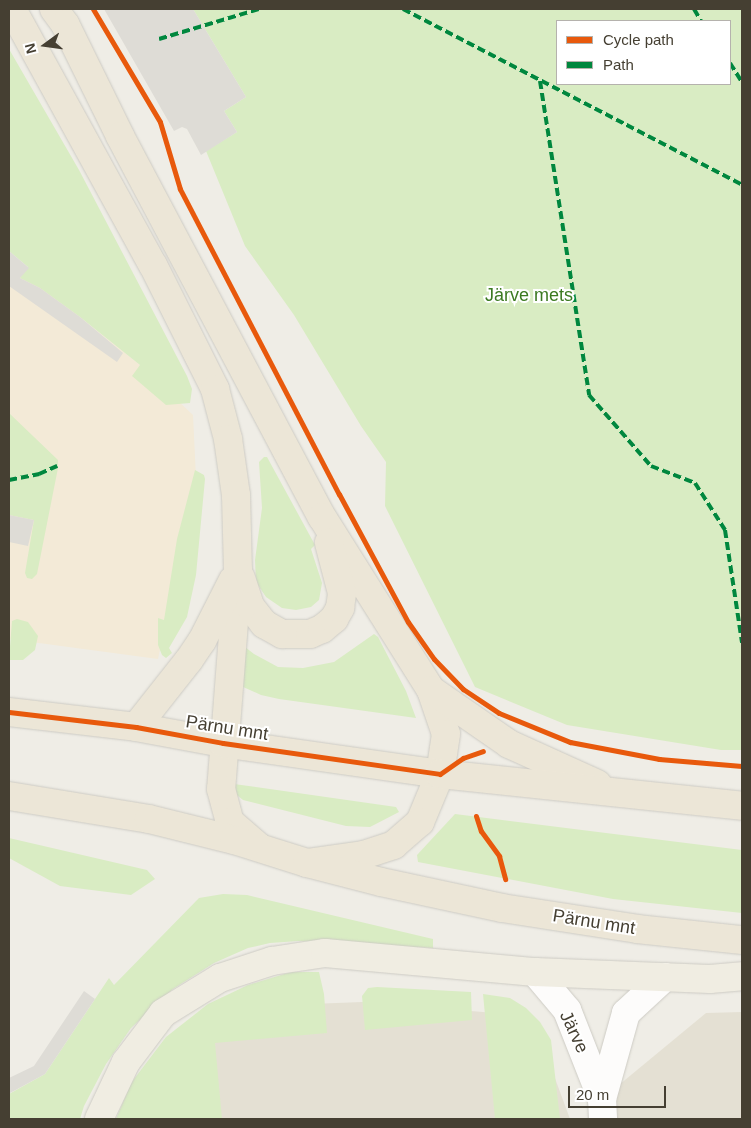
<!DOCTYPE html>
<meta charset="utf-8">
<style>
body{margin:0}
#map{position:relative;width:751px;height:1128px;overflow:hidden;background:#efede6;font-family:Helvetica,sans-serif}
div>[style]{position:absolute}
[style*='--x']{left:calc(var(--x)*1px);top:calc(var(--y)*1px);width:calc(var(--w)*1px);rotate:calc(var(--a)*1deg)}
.residential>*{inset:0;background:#e4e0d3}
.commercial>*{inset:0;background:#f3ead7}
.green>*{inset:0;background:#d9ecc3}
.parking>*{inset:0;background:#dedcd6}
.roads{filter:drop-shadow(0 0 1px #cdcbc4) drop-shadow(0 0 1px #cdcbc4)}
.street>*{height:28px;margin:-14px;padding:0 14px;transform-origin:14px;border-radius:14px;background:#fdfcfb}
.primary>*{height:28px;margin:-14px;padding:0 14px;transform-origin:14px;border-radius:14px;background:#f0ede2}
.highway>*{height:28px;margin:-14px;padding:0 14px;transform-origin:14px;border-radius:14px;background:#ece6d7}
.quiet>*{height:4px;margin-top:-2px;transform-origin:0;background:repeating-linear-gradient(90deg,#00873e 0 8px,transparent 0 12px)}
.cycleway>*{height:5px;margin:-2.5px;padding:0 2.5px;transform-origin:2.5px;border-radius:2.5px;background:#e8590c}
span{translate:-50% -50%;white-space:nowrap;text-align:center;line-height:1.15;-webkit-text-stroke:4px #fff;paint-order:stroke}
.park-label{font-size:18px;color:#3c7a22}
.street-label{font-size:18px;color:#453f32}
.frame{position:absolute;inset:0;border:10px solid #453f32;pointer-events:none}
.legend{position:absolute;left:556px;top:20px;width:175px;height:65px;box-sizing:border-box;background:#fff;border:1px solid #b5b2ad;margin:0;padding:6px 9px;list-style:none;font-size:15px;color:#453f32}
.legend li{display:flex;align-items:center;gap:10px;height:25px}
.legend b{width:25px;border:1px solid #b5b2ad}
.north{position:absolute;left:20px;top:20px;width:50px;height:50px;-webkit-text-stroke:4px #fff;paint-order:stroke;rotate:256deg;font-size:14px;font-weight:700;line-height:20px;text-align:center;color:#453f32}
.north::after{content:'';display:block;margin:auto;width:18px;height:22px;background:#453f32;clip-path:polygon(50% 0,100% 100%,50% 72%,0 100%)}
.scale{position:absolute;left:568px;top:1086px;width:98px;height:22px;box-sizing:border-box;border:2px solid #453f32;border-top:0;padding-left:6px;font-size:15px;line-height:18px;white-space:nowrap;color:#453f32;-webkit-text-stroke:4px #fff;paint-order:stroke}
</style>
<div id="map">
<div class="residential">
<i style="clip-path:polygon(362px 1002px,532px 1016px,570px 1119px,134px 1119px,235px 1007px)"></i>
<i style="clip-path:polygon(742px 1012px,742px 1119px,603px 1119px,602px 1099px,706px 1013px)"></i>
</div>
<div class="commercial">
<i style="clip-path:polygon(9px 256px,80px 317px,140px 365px,193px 415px,196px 478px,158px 659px,9px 639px)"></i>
</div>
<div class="green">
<i style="clip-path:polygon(evenodd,193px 9px,742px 9px,742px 750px,721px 750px,567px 725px,475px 687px,385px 506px,386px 462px,361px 426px,294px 315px,245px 246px,206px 151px,237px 132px,224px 111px,246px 97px,193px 9px,557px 21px,730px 21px,730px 84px,557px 84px,557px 21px)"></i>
<i style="clip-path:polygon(9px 49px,79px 170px,187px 376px,192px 389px,190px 403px,166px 405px,132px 376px,140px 365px,80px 317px,40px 288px,20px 278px,28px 267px,9px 251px)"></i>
<i style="clip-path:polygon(9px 413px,58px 460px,58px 468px,37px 574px,32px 579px,27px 578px,25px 573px,34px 520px,9px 515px)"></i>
<i style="clip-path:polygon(264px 457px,267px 457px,315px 545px,311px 549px,322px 583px,319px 600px,311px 607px,296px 610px,282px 608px,266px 597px,256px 582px,255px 560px,262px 508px,259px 462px)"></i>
<i style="clip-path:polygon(195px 470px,204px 475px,205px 479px,196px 575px,187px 617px,169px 648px,172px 653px,166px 658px,162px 655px,158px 645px,158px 618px,164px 620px,177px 539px)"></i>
<i style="clip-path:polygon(17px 619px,28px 622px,38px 636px,35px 650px,23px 660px,9px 660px,12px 621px)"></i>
<i style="clip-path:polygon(374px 634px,378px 637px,406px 691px,416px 718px,279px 699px,261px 695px,241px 686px,245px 647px,254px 654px,278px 667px,303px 668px,334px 662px)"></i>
<i style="clip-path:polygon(234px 784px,396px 807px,399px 812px,370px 827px,346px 826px,243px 800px,237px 795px)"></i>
<i style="clip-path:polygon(455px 814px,742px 850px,742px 913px,613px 899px,418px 862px,417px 855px)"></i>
<i style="clip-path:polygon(9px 838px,147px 870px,155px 879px,131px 895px,60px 886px,9px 858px)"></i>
<i style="clip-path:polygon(223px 894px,247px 895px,433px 939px,433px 948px,298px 941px,270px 943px,248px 948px,214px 963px,173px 989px,131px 1028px,106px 1064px,84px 1106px,80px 1119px,9px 1119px,9px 1094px,45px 1074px,109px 978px,114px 985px,199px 898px)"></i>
<i style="clip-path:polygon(291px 972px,319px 972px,324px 994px,327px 1033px,215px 1043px,222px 1119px,116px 1119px,131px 1083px,166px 1037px,208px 1004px,248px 985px)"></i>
<i style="clip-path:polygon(377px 987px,471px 992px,472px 1020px,365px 1030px,362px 996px,368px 988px)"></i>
<i style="clip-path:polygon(483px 994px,510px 998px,526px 1008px,540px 1022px,551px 1040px,560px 1119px,495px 1119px)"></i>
</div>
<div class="parking">
<i style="clip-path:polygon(104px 9px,193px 9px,246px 97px,224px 111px,237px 132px,201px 155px,187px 129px,182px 127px,174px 131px)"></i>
<i style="clip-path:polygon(9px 251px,29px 268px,20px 278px,40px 288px,80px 317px,123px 353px,117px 362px,9px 286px)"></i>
<i style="clip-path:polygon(9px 515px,34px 520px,28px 546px,9px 542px)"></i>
<i style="clip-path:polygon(84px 991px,95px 999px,45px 1074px,10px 1093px,9px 1078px,34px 1066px)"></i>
</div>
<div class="roads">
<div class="street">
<i style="--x:535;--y:972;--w:50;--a:49.9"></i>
<i style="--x:567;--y:1010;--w:96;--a:68.5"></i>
<i style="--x:602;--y:1099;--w:20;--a:87"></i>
<i style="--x:602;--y:1099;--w:89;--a:-74.4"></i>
<i style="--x:626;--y:1013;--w:53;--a:-42.7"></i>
</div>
<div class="primary">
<i style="--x:99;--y:1119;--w:63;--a:-64.7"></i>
<i style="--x:126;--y:1062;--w:61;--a:-52.9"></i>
<i style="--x:163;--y:1013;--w:67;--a:-31.6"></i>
<i style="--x:220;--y:978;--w:55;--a:-18.1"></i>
<i style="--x:272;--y:961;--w:54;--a:-8.6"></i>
<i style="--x:325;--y:953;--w:211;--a:5.2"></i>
<i style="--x:535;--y:972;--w:175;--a:2.3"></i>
<i style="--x:710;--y:979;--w:32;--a:-5"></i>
</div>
<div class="highway">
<i style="--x:12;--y:9;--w:292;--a:61.2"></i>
<i style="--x:153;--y:265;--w:139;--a:63.4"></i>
<i style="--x:215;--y:389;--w:52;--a:75.4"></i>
<i style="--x:228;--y:439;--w:57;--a:81.9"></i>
<i style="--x:236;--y:495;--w:75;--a:88.5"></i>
<i style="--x:238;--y:570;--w:220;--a:94.4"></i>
<i style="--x:221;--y:789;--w:34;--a:75"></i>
<i style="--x:230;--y:822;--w:38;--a:41"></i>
<i style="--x:54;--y:9;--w:19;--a:54"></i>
<i style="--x:65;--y:24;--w:125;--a:63.8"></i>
<i style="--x:120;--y:136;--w:431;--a:62.1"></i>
<i style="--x:322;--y:517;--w:204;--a:57.8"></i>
<i style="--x:431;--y:690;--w:46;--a:71.2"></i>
<i style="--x:446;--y:734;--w:40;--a:98.5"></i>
<i style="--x:440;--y:774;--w:52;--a:112.6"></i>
<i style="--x:420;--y:822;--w:35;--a:139"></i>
<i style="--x:394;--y:845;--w:33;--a:162"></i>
<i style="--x:363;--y:855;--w:57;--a:171.9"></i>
<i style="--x:241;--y:578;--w:29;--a:72"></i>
<i style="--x:250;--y:606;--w:23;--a:52"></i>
<i style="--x:264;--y:624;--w:21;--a:29"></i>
<i style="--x:282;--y:634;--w:28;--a:0"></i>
<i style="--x:310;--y:634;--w:13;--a:-23"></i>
<i style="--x:322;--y:629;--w:16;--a:-40"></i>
<i style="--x:334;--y:619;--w:13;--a:-61"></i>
<i style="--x:340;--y:608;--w:15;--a:-82"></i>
<i style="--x:342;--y:593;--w:52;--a:-104.6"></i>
<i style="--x:431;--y:690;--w:95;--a:34.7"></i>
<i style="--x:509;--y:744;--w:97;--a:24.4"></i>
<i style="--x:9;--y:712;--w:128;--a:6.7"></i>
<i style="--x:136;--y:727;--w:88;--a:10.4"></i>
<i style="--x:223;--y:743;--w:219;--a:8.1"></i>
<i style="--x:440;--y:774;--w:304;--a:6"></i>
<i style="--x:136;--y:727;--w:85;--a:-51.7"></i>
<i style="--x:189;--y:660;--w:23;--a:-56"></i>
<i style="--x:202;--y:641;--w:68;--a:-63.1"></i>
<i style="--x:9;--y:796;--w:142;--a:9.3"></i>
<i style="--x:149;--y:819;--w:88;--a:13.9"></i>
<i style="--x:234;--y:840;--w:77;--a:17.5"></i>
<i style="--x:307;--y:863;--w:76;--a:14.4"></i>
<i style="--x:381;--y:882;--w:124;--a:12.1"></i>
<i style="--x:502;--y:908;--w:137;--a:8.8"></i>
<i style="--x:637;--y:929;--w:106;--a:6"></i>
</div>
</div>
<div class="quiet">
<i style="--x:403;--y:9;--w:382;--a:27.4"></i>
<i style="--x:694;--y:9;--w:14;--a:60"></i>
<i style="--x:159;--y:39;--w:104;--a:-16.7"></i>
<i style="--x:730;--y:63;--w:22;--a:58"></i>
<i style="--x:540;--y:81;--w:318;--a:81.1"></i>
<i style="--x:589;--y:395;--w:94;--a:48.9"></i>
<i style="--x:651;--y:466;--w:47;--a:21.1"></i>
<i style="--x:695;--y:483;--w:56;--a:57.4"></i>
<i style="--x:725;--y:530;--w:114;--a:81.4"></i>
<i style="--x:9;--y:480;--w:31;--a:-11"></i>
<i style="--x:39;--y:474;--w:20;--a:-24"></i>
</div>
<div class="cycleway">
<i style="--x:93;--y:9;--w:131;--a:59.3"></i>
<i style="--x:160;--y:122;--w:70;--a:73.4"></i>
<i style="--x:180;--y:189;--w:344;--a:62.5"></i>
<i style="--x:339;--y:494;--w:145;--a:61.7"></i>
<i style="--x:408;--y:622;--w:45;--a:54.9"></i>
<i style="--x:434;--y:659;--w:42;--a:46"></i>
<i style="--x:463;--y:689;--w:43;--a:33.7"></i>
<i style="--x:499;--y:713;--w:77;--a:22.2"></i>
<i style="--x:570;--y:742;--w:91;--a:10.8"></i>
<i style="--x:659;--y:759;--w:83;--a:4.8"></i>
<i style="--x:9;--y:712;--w:128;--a:6.7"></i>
<i style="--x:136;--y:727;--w:88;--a:10.4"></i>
<i style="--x:223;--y:743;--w:219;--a:8.1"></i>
<i style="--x:440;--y:774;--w:28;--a:-35"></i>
<i style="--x:463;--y:758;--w:21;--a:-19"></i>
<i style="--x:476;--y:816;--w:16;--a:72"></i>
<i style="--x:481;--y:831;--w:31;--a:54"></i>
<i style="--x:499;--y:856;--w:24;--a:75"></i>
</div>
<div class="park-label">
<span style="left:529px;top:295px">Järve mets</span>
</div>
<div class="street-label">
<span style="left:227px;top:728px;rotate:9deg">Pärnu mnt</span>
<span style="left:594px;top:922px;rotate:9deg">Pärnu mnt</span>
<span style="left:574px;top:1032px;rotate:65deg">Järve</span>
</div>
<div class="frame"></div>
<ul class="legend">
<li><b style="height:6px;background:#e8590c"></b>Cycle path</li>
<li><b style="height:6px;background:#00873e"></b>Path</li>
</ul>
<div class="north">N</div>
<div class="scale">20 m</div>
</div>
